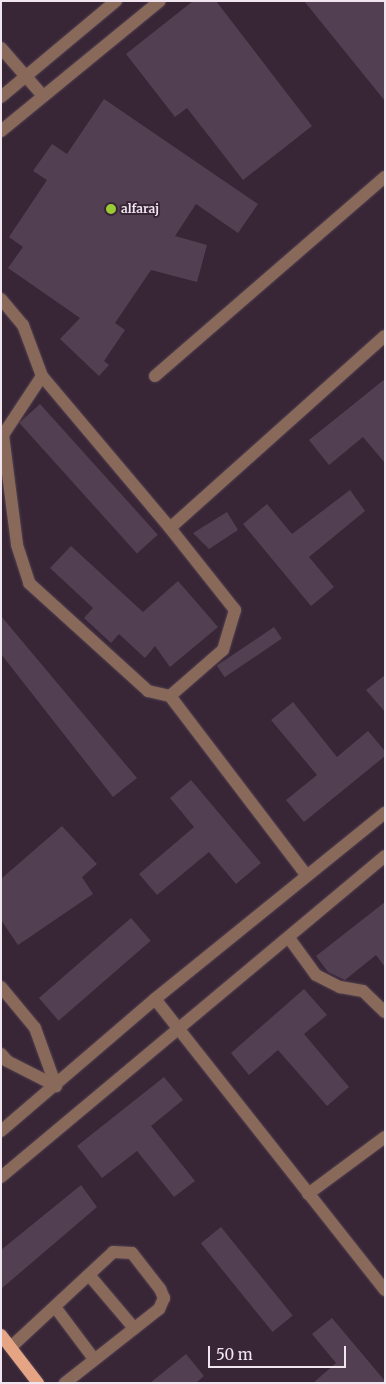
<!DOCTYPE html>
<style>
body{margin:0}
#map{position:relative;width:386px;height:1384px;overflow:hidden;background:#382637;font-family:Merriweather,serif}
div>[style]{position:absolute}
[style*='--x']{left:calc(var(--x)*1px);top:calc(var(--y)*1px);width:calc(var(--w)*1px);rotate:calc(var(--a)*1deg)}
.building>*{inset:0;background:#523f51;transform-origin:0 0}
.roads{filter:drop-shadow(0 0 1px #524151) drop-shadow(0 0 1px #524151)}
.minor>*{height:12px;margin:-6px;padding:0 6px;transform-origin:6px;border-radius:6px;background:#89695a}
.major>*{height:12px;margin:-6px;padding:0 6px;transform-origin:6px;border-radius:6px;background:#e5a484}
.dots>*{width:14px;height:14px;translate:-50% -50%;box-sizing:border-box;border:2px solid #382637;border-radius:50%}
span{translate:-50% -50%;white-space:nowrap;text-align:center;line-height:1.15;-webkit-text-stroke:4px #382637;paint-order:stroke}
.poi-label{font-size:12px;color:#f1e5f0;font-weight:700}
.left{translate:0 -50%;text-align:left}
.frame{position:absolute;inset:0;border:2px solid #f1e5f0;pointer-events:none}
.scale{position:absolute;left:208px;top:1346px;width:138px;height:22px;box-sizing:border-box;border:2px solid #f1e5f0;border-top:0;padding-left:6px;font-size:15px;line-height:18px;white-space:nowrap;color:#f1e5f0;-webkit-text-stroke:4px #382637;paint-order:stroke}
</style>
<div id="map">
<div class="building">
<i style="clip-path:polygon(193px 1px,216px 1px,312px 126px,243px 180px,187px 108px,175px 117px,126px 54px)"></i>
<i style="clip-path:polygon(304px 1px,385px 1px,385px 101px)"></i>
<i style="clip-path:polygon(104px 99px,258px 204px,238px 233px,196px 204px,175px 236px,207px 245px,197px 282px,151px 270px,115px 323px,125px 330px,104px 361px,109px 365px,99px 376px,60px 339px,80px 318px,8px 268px,23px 247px,9px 237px,47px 180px,33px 171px,52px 144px,67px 154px)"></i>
<i style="clip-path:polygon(385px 379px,385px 463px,363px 437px,329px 465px,309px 440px)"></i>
<i style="left:40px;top:404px;width:176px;height:28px;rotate:48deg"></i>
<i style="clip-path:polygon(350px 490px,365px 511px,309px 557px,334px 587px,311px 606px,243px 524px,267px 504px,292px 534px)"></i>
<i style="clip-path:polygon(227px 512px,238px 530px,209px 549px,193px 533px)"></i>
<i style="clip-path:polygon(71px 546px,143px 612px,178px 581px,218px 627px,170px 667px,155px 646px,145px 658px,119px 634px,111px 643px,84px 618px,93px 608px,50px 568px)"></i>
<i style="clip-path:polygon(1px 616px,137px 778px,113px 797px,1px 654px)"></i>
<i style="left:274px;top:627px;width:14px;height:69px;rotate:56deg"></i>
<i style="clip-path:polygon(385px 675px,385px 712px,366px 690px)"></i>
<i style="clip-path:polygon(293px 702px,337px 757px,368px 731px,385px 751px,385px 756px,304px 822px,286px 800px,317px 775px,271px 720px)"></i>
<i style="clip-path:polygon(191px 780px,261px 863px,236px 884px,209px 852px,157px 895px,139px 874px,194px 827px,170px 798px)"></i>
<i style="clip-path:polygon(62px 826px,97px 864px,82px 877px,93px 894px,18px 945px,1px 920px,1px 879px)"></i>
<i style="clip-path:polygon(385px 902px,385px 967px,376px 955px,345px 980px,328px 972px,316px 956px)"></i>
<i style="left:131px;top:918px;width:30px;height:122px;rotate:49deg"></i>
<i style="clip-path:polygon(304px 989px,327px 1015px,304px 1034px,349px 1087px,327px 1106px,278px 1050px,249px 1075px,231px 1053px)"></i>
<i style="clip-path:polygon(164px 1077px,183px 1100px,151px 1126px,195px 1181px,174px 1197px,137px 1151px,102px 1178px,77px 1146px)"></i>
<i style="clip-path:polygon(81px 1185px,97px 1207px,1px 1289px,1px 1250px)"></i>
<i style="left:221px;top:1227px;width:114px;height:26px;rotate:51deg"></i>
<i style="clip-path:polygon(332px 1318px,385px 1381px,385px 1383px,313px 1383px,336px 1363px,312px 1334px)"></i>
<i style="clip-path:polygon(186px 1354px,204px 1376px,196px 1383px,150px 1383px)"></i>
</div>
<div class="roads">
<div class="minor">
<i style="--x:1;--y:48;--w:64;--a:48.8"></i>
<i style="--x:1;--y:97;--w:150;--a:-39.9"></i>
<i style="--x:1;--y:131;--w:205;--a:-39.3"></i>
<i style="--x:1;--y:299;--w:34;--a:50"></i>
<i style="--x:23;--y:325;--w:54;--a:69.6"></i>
<i style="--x:42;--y:376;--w:199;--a:49.9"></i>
<i style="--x:42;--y:376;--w:71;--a:123.5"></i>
<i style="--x:3;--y:435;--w:111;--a:82.7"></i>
<i style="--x:17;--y:545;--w:40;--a:72"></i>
<i style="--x:29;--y:583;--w:161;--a:42.2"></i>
<i style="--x:148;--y:691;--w:23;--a:13"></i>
<i style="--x:170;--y:696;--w:226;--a:52.7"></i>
<i style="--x:155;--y:376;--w:304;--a:-40.9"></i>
<i style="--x:170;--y:696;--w:70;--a:-41"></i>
<i style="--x:223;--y:650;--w:42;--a:-73.3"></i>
<i style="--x:235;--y:610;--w:105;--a:-128.4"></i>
<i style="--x:170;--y:528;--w:288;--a:-41.8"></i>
<i style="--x:289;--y:938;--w:46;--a:53.9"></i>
<i style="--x:316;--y:975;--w:27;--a:27"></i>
<i style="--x:340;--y:987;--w:23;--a:10"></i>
<i style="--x:363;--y:991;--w:30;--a:44"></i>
<i style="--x:1;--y:987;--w:53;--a:50.3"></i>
<i style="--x:35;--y:1028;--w:62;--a:70.1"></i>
<i style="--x:155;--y:999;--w:371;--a:51.7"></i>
<i style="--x:1;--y:1054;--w:9;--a:49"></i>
<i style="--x:7;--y:1061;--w:55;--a:27"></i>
<i style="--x:1;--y:1131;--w:203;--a:-40.6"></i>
<i style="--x:155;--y:999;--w:296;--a:-39"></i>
<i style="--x:1;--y:1177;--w:500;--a:-39.89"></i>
<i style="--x:308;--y:1194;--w:96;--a:-36.5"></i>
<i style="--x:89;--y:1275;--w:70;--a:49.7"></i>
<i style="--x:55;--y:1307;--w:65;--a:53.1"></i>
<i style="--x:12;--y:1346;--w:138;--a:-42.9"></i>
<i style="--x:113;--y:1252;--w:19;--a:3"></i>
<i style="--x:132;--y:1253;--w:46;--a:52.1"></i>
<i style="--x:160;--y:1289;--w:10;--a:66"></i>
<i style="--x:164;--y:1298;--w:12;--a:114"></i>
<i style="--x:159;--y:1309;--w:120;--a:141.8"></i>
</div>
<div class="major">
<i style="--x:1;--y:1335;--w:61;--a:52.4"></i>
</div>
</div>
<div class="dots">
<i style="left:111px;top:209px;background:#9bcb33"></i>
</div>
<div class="poi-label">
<span class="left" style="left:121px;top:209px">alfaraj</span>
</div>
<div class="frame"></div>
<div class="scale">50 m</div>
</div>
